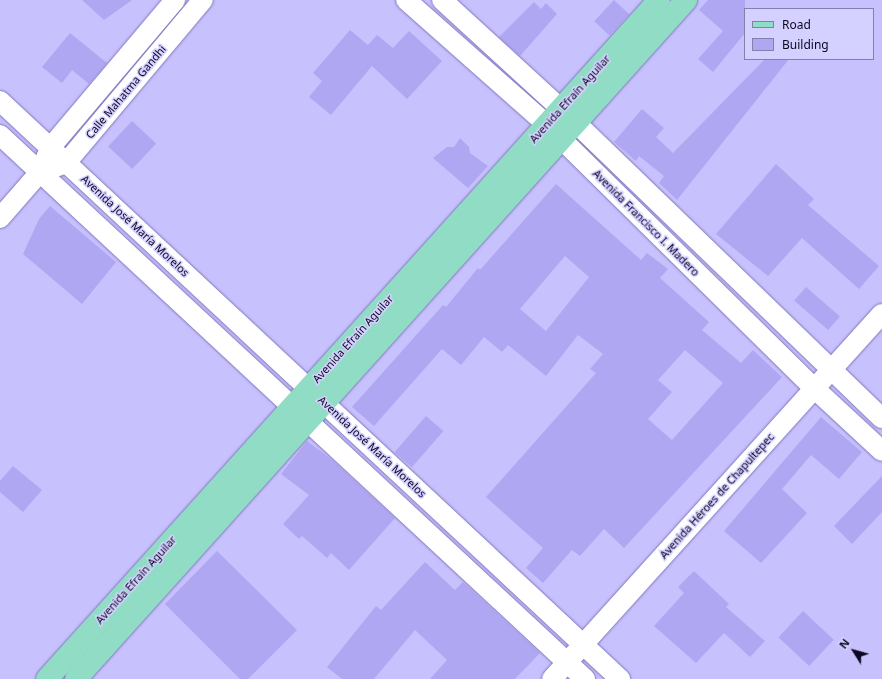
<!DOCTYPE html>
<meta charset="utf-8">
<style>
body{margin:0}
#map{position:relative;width:882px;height:679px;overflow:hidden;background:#c7c1fe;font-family:"Noto Sans",sans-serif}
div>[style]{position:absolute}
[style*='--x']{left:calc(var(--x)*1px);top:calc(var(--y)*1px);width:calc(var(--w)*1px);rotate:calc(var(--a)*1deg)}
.building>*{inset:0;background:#b0a7f2;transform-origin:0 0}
.roads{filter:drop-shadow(0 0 1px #8077be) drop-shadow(0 0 1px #8077be)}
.minor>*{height:20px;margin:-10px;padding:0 10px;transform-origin:10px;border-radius:10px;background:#fff}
.major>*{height:22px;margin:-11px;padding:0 11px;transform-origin:11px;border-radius:11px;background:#91dcc5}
span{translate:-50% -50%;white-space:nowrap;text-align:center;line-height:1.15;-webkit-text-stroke:3px #d4d0ff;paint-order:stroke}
.street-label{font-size:11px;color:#0d0722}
.legend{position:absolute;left:744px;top:8px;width:130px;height:52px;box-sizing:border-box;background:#d4d0ff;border:1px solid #8480a7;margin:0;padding:5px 7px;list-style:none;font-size:12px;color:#0d0722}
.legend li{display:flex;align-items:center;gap:8px;height:20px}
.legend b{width:20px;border:1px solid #8480a7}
.north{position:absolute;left:834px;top:631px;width:40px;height:40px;-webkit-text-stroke:3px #d4d0ff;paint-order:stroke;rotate:307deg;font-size:11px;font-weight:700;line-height:16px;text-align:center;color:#0d0722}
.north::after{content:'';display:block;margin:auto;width:14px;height:18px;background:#0d0722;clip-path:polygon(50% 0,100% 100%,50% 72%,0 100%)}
</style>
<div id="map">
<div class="building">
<i style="clip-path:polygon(82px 0,132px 0,104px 20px)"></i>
<i style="left:614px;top:0;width:21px;height:29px;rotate:43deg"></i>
<i style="clip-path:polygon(708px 0,745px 0,745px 33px,713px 72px,698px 59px,723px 31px,699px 10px)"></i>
<i style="clip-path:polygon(534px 2px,541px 9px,546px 3px,557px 14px,520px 56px,499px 37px)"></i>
<i style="clip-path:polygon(350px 30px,368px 45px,377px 35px,393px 48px,409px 31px,442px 61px,407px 99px,372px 66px,331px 115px,309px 97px,322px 81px,313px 73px)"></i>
<i style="clip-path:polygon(70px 33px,107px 63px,89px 84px,72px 70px,62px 83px,42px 67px)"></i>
<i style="clip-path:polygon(765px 59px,789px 59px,677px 200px,659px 183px,664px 176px,639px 156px,636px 161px,614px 142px,642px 109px,664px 128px,656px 137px,673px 153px)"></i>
<i style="left:132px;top:121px;width:33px;height:35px;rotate:43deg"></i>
<i style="clip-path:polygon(460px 138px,469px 147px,470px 153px,488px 166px,468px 188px,433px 158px,447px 147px,454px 147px)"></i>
<i style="clip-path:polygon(776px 164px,814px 199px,808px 205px,879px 266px,859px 289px,802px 238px,768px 276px,716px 234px)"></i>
<i style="clip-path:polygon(evenodd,556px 184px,641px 260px,647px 253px,668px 269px,660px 278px,709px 322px,702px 330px,741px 363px,753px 350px,782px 377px,624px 548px,604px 529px,580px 556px,572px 550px,543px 583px,526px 568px,543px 548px,486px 497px,596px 373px,590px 369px,603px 354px,578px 335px,546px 376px,508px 345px,502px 352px,484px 337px,461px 365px,442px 349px,374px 426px,352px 407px,443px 305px,446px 307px,478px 268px,480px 270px,556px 184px,565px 256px,589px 277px,546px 331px,520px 309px,565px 256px,556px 184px,685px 350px,723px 383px,672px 440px,648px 419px,672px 392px,658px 380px,685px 350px)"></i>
<i style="clip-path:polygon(50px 206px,116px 262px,82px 304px,23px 254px,39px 219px)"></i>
<i style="left:806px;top:287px;width:45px;height:18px;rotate:41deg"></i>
<i style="left:426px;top:416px;width:23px;height:48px;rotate:41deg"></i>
<i style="clip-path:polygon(821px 417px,862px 452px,839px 479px,811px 455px,782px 489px,807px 513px,761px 563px,724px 531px)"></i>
<i style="clip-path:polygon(307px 441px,331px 459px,395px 518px,349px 570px,331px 553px,327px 558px,302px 536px,299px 539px,283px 524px,309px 495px,281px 474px)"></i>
<i style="clip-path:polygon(13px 466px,42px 490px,23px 512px,0 492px,0 481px)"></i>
<i style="clip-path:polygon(882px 476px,882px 512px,852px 544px,834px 526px)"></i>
<i style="clip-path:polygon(217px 551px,297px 630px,248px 679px,240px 679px,165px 604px)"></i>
<i style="clip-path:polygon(425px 562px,455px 590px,463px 582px,540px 653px,515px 679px,430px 679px,447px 660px,415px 630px,374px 679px,342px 679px,327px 667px,376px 606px,381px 610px)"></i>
<i style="clip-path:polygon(694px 571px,729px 604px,726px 607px,765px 641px,750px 657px,724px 633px,696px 663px,654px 626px,684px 593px,678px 587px)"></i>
<i style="left:803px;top:611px;width:42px;height:36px;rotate:43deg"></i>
</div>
<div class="roads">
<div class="minor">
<i style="--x:406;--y:0;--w:187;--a:41.5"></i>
<i style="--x:546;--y:124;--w:378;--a:44.6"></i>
<i style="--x:815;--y:389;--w:91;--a:42.8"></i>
<i style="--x:442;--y:0;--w:182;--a:42.5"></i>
<i style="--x:576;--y:123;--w:425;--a:44"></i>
<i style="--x:0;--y:101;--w:848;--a:42.99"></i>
<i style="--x:0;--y:135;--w:799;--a:42.92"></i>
<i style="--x:55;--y:167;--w:12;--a:-20"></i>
<i style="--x:66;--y:163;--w:213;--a:-50"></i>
<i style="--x:0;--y:218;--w:61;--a:-49"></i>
<i style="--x:40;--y:172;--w:26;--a:-67"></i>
<i style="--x:50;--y:148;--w:194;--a:-49.8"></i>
<i style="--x:552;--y:679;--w:492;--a:-47.9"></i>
</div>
<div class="major">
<i style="--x:47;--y:679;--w:914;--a:-47.97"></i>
<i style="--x:76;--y:679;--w:913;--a:-48.06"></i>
</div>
</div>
<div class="street-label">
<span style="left:126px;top:92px;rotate:-50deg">Calle Mahatma Gandhi</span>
<span style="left:570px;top:99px;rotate:-48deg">Avenida Efraín Aguilar</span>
<span style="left:646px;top:223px;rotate:45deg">Avenida Francisco I. Madero</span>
<span style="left:135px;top:226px;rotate:43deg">Avenida José María Morelos</span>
<span style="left:353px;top:339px;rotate:-48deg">Avenida Efraín Aguilar</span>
<span style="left:372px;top:447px;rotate:43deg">Avenida José María Morelos</span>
<span style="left:717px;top:496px;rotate:-48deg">Avenida Héroes de Chapultepec</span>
<span style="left:136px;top:580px;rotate:-48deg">Avenida Efraín Aguilar</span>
</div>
<ul class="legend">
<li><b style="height:5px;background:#91dcc5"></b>Road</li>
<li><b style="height:11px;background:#b0a7f2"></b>Building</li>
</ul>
<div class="north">N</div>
</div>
